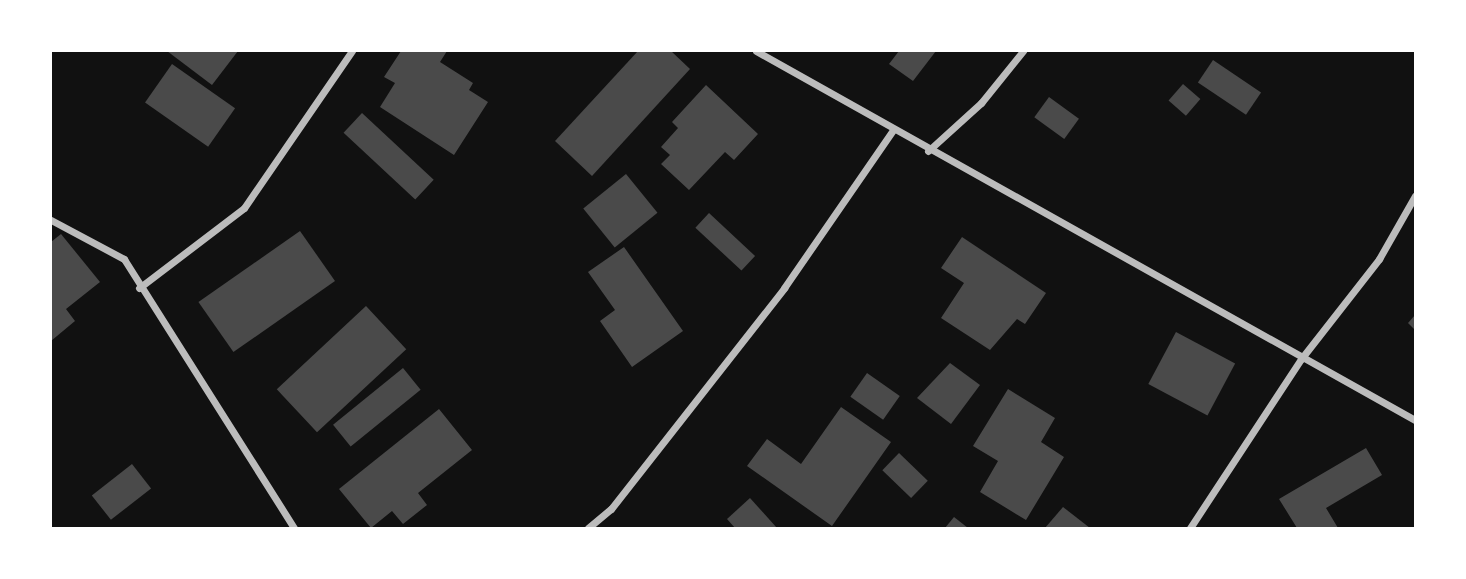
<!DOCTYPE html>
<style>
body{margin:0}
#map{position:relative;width:1466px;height:579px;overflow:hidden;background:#111;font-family:Commissioner,sans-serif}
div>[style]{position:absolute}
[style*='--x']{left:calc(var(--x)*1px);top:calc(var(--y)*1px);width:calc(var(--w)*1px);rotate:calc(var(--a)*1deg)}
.building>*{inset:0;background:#4a4a4a;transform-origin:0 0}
.minor>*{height:7px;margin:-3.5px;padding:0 3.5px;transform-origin:3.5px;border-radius:3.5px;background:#bcbcbc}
span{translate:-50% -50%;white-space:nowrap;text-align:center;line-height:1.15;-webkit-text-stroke:7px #fff;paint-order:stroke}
.frame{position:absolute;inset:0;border:52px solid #fff;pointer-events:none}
</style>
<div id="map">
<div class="building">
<i style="clip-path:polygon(167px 51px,238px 51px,212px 85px)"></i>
<i style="clip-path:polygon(401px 51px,447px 51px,440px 62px,473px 83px,469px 90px,488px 102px,454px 155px,380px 107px,395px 83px,384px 77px)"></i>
<i style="clip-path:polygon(638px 51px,671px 51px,690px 69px,592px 176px,555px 141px)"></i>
<i style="clip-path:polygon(899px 51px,936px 51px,913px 81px,889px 64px)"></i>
<i style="left:1213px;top:60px;width:58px;height:27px;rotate:34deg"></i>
<i style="left:172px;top:64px;width:77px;height:47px;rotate:35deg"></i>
<i style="left:1183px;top:84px;width:23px;height:22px;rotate:41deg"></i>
<i style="clip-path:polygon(706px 85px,758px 134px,734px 160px,725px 152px,689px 190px,661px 164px,670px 155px,661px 147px,678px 128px,672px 122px)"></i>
<i style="left:1049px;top:97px;width:37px;height:25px;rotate:36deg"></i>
<i style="left:362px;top:113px;width:98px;height:27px;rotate:43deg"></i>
<i style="left:626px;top:174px;width:50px;height:55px;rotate:51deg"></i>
<i style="left:709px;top:213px;width:63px;height:20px;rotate:43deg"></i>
<i style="left:300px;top:231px;width:61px;height:124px;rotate:55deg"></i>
<i style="clip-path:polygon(61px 234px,100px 282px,66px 309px,75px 321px,51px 341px,51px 242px)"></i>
<i style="clip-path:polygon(962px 237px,1046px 293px,1025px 324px,1017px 319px,990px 350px,941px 318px,964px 283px,941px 268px)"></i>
<i style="clip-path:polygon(624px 247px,683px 331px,632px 367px,600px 321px,615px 310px,588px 272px)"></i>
<i style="left:366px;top:306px;width:59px;height:122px;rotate:47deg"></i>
<i style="clip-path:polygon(1415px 315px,1415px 330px,1408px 323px)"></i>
<i style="left:1176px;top:332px;width:67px;height:59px;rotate:28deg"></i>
<i style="clip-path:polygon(950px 363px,980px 385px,951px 424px,917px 398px)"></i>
<i style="left:403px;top:368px;width:28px;height:90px;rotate:51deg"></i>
<i style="left:867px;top:373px;width:40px;height:29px;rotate:35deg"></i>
<i style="clip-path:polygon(1008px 389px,1055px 418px,1041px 442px,1064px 457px,1026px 520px,980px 492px,998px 461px,973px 446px)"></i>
<i style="clip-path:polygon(841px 407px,891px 442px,832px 526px,747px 466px,767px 439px,801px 464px)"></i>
<i style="clip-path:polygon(439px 409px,472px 450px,418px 493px,427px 505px,403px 524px,392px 511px,371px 528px,339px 489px)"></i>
<i style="clip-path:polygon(1366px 448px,1382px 475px,1326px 508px,1338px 528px,1297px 528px,1279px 499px)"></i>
<i style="left:899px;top:453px;width:40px;height:24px;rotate:44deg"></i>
<i style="left:132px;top:464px;width:31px;height:51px;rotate:52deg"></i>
<i style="clip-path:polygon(750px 498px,777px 528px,735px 528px,727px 519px)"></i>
<i style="clip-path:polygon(1063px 507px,1090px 528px,1045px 528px)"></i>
<i style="clip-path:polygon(954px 517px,968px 528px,945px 528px)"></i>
</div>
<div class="minor">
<i style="--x:756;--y:51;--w:755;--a:29.25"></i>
<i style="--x:928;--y:151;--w:72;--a:-42.2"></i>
<i style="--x:981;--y:103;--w:67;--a:-51.1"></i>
<i style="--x:51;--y:220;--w:83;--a:28.1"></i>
<i style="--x:124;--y:259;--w:318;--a:57.7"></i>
<i style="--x:139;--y:288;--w:132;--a:-37.3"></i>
<i style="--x:244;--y:208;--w:191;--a:-55.5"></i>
<i style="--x:588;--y:528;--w:30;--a:-40"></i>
<i style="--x:611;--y:509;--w:281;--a:-51.9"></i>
<i style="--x:784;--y:288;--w:192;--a:-55.4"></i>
<i style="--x:1190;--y:528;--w:202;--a:-56.7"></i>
<i style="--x:1301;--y:359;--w:127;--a:-52"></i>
<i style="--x:1379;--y:259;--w:73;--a:-60.3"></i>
</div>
<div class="frame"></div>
</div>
